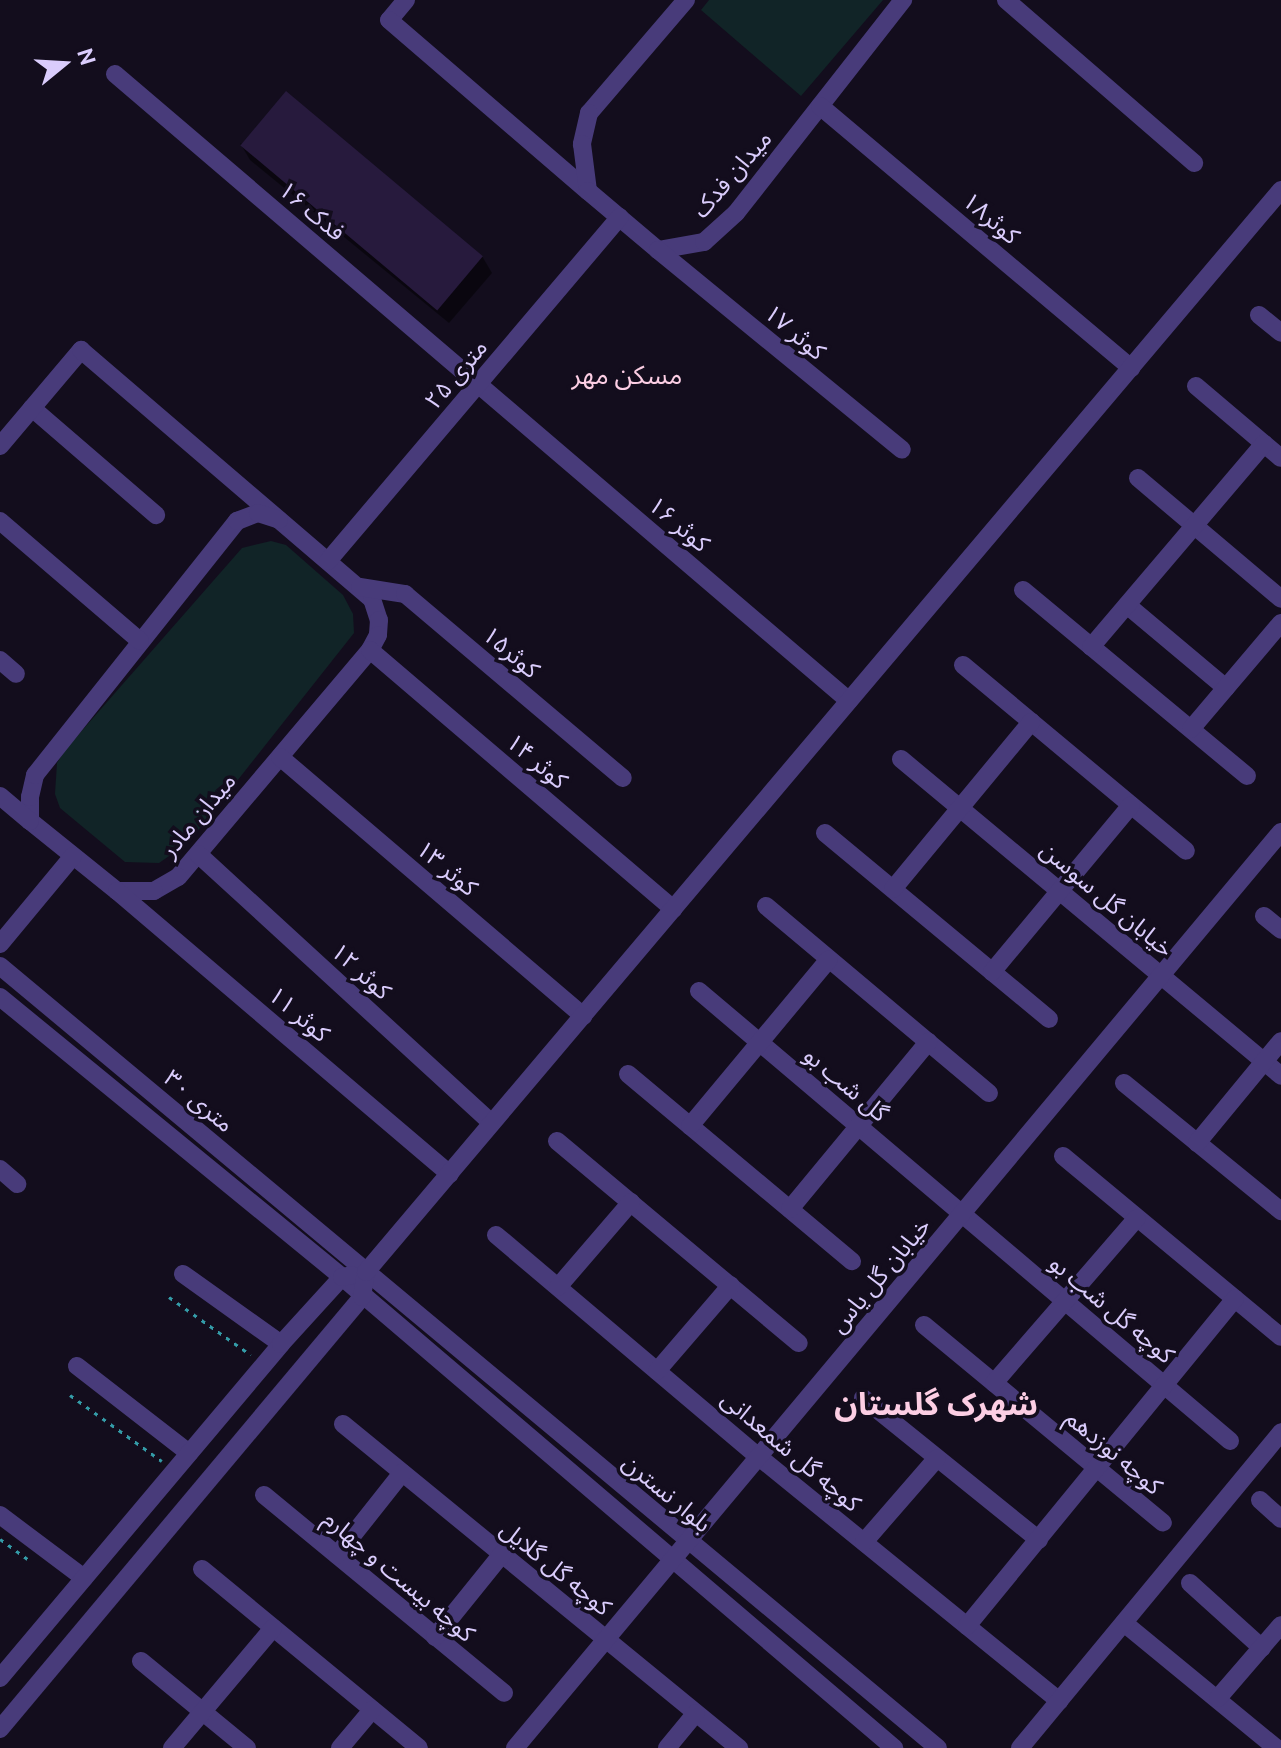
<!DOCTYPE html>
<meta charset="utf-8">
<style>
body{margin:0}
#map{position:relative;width:1281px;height:1748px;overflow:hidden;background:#130d1d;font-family:Ubuntu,"Noto Sans Arabic",sans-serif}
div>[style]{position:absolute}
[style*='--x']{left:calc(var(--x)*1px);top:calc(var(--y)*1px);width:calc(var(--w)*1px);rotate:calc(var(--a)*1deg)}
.green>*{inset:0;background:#112427}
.shadow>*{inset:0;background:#0007}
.building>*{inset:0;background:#271a3d;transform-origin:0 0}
.path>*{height:3px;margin-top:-1.5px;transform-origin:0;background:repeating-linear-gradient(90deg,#349ca8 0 4px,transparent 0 10px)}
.minor>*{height:18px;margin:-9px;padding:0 9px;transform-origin:9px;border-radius:9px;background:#483b7a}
span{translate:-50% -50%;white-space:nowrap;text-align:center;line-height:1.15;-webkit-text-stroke:7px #130d1d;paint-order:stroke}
.street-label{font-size:24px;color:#daccfc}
.neighbourhood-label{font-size:26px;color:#fccee4}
.district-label{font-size:32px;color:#fccee4;font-weight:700}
.north{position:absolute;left:24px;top:24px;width:80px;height:80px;-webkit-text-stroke:6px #130d1d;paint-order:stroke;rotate:72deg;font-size:22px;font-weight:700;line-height:32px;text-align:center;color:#daccfc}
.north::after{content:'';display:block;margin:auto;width:28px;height:36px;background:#daccfc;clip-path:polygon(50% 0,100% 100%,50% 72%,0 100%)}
</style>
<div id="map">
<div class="green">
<i style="clip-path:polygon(709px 0,883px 0,801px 96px,701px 10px)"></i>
<i style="clip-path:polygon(271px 541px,286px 545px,343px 595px,353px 614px,354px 633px,188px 843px,159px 863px,125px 862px,60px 808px,55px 794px,57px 763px,65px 750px,242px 548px)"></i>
</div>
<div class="shadow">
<i style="clip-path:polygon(240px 143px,482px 256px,492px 273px,449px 323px,250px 160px)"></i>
</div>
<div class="building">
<i style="left:286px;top:91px;width:257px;height:71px;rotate:40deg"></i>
</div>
<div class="path">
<i style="--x:169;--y:1297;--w:100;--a:35.3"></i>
<i style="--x:70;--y:1395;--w:113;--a:35.7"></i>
<i style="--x:0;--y:1539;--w:34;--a:36"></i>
</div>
<div class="minor">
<i style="--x:406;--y:0;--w:26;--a:130"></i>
<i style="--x:389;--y:20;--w:262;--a:40.7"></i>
<i style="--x:686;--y:0;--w:149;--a:130.6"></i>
<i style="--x:589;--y:113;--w:32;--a:103"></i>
<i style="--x:582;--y:144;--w:47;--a:82.7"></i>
<i style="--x:588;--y:191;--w:92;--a:40.1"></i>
<i style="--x:658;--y:250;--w:47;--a:-9.9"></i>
<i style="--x:704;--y:242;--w:43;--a:-42.2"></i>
<i style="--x:736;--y:213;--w:271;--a:-51.9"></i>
<i style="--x:1006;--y:0;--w:249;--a:40.9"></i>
<i style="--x:115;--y:74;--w:965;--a:40.5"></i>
<i style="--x:820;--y:106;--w:407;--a:40.1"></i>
<i style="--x:658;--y:250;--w:315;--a:39.3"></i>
<i style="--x:1259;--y:315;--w:28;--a:39"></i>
<i style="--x:1196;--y:386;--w:111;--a:40.3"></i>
<i style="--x:32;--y:408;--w:164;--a:40.8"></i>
<i style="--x:0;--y:446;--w:126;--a:-49.8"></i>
<i style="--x:81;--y:350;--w:383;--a:40.6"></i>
<i style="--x:372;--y:599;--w:22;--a:72"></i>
<i style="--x:379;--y:620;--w:15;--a:94"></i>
<i style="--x:378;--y:635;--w:17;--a:118"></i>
<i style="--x:370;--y:650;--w:297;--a:130.2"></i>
<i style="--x:178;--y:877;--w:28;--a:150"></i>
<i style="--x:154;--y:891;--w:37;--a:180"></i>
<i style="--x:117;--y:891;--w:112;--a:-141.2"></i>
<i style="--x:30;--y:821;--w:24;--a:-90"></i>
<i style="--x:30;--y:797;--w:23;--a:-77"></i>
<i style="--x:35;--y:775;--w:325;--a:-51.5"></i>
<i style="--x:237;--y:521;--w:22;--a:-21"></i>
<i style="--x:258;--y:513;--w:22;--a:18"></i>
<i style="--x:1138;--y:478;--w:187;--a:40.2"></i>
<i style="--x:0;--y:521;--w:184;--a:40.6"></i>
<i style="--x:328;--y:561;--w:451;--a:-49.7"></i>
<i style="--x:360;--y:587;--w:46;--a:8.8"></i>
<i style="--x:405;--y:594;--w:285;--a:40.2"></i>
<i style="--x:1023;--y:590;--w:291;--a:39.7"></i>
<i style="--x:1127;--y:605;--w:129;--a:40"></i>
<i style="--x:1091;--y:647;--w:267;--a:-49.6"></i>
<i style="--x:370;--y:650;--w:399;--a:40.5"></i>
<i style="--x:0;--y:660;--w:21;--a:41"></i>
<i style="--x:963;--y:665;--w:290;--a:39.8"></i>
<i style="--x:1191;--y:729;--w:139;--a:-49.7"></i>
<i style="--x:280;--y:757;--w:399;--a:40.5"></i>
<i style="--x:901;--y:759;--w:495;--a:39.8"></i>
<i style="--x:0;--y:796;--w:39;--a:40"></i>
<i style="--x:825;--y:833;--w:291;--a:39.7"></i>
<i style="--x:198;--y:854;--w:398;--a:42.5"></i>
<i style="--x:893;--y:889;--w:217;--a:-50.4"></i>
<i style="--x:117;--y:891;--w:437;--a:40.4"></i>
<i style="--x:766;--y:906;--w:291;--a:40"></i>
<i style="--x:1264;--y:916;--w:22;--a:39"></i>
<i style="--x:0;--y:944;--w:114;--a:-50.3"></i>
<i style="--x:0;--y:966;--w:1221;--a:39.82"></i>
<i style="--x:992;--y:972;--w:217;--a:-50.2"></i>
<i style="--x:699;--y:991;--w:696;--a:40.28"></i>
<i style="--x:0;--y:997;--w:442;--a:39.3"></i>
<i style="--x:342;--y:1277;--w:726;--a:40.47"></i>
<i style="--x:628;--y:1074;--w:292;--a:39.9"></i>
<i style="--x:1124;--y:1083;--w:203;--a:39.2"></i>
<i style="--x:690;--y:1126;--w:217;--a:-50.2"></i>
<i style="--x:557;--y:1141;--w:315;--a:39.9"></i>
<i style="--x:1197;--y:1143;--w:132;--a:-50.5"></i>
<i style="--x:1063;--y:1156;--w:283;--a:39.7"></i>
<i style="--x:0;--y:1169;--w:23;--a:41"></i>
<i style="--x:790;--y:1209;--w:217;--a:-50.4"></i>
<i style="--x:496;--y:1235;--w:344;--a:40.2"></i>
<i style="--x:759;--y:1457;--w:387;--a:39.1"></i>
<i style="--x:183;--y:1274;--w:120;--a:35.5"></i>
<i style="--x:558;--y:1287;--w:112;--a:-49.3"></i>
<i style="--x:924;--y:1325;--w:310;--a:39.6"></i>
<i style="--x:77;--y:1366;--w:142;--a:37.8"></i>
<i style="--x:657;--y:1371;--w:113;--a:-49.3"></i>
<i style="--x:994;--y:1383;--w:218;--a:-49.1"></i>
<i style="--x:863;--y:1398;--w:226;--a:38.9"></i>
<i style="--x:343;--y:1424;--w:512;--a:39.29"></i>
<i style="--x:264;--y:1495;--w:311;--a:39.5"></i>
<i style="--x:1260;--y:1500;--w:28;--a:42"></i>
<i style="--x:0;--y:1515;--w:105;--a:36.9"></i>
<i style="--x:864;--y:1542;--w:111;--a:-49"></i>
<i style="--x:337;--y:1555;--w:105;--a:-51.6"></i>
<i style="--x:202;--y:1569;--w:281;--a:39.5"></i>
<i style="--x:1190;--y:1583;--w:97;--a:42.1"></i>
<i style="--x:1124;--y:1623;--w:197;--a:39.4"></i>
<i style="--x:967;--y:1626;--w:423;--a:-50.7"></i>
<i style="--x:435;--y:1637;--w:107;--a:-51.1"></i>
<i style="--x:141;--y:1661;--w:137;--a:39.4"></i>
<i style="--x:0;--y:1678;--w:436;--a:-49.9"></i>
<i style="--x:281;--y:1344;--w:91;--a:-47.7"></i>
<i style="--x:342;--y:1277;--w:10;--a:-11"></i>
<i style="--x:1218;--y:1698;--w:96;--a:-49.2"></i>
<i style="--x:0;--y:1729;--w:564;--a:-50.04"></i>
<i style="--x:362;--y:1297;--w:25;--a:-81"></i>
<i style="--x:366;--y:1272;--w:1417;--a:-49.78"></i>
<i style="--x:172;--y:1748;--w:157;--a:-49.9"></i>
<i style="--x:340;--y:1748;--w:50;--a:-49.9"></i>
<i style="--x:515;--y:1748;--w:1194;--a:-50.1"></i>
<i style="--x:667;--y:1748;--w:45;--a:-50.4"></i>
<i style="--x:1020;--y:1748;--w:410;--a:-50.4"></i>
</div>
<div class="street-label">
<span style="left:732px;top:174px;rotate:-49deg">میدان فدک</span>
<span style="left:312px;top:211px;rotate:40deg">فدک ۱۶</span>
<span style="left:991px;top:218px;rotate:40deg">کوثر۱۸</span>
<span style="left:795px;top:332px;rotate:40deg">کوثر ۱۷</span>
<span style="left:456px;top:374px;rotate:-50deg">۲۵ متری</span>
<span style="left:679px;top:524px;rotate:40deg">کوثر ۱۶</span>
<span style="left:511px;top:652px;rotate:40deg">کوثر۱۵</span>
<span style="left:537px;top:761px;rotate:40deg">کوثر ۱۴</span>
<span style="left:198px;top:815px;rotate:-50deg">میدان مادر</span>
<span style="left:447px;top:868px;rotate:40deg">کوثر ۱۳</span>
<span style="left:1107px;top:899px;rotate:40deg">خیابان گل سوسن</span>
<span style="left:361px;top:971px;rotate:42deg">کوثر ۱۲</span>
<span style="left:299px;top:1014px;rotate:40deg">کوثر ۱۱</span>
<span style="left:846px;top:1084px;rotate:40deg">گل شب بو</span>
<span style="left:199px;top:1101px;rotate:40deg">۳۰ متری</span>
<span style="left:880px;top:1275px;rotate:-50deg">خیابان گل یاس</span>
<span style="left:1112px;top:1309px;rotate:40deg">کوچه گل شب بو</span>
<span style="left:791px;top:1451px;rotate:40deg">کوچه گل شمعدانی</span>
<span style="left:1114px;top:1452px;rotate:40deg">کوچه نوزدهم</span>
<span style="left:667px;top:1493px;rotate:40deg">بلوار نسترن</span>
<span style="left:556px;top:1568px;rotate:39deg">کوچه گل گلایل</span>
<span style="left:399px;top:1576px;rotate:40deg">کوچه بیست و چهارم</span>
</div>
<div class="neighbourhood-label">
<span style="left:627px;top:375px">مسکن مهر</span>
</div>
<div class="district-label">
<span style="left:936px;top:1403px">شهرک گلستان</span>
</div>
<div class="north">N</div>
</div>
